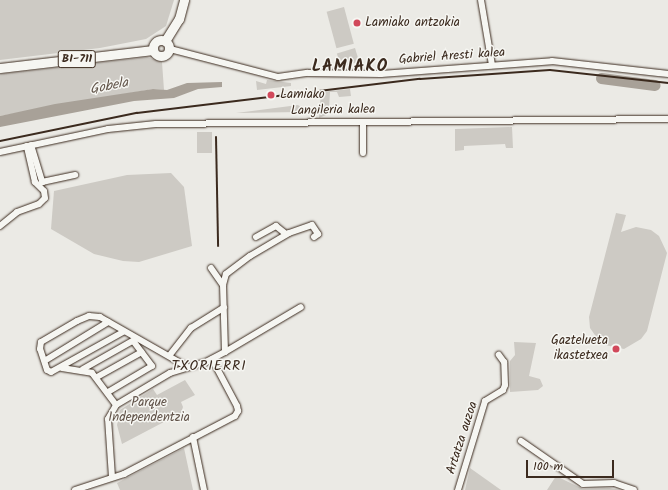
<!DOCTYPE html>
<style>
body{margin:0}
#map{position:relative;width:668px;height:490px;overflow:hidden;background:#ebeae5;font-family:Kalam,sans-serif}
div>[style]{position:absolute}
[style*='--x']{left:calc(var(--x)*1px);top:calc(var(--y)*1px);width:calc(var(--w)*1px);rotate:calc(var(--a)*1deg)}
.green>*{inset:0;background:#cdcac4;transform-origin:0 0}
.water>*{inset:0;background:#a8a198}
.river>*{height:11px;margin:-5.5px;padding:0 5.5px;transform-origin:5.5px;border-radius:5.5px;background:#a8a198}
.roads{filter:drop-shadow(0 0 1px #3b2a1e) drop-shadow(0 0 1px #3b2a1e)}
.street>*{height:6px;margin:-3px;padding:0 3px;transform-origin:3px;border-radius:3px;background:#f6f6f2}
.primary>*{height:9px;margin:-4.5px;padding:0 4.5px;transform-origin:4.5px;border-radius:4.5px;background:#f6f6f2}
.primary>.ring{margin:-4.5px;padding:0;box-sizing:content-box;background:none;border:9px solid #f6f6f2;border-radius:50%}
.rail>*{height:2px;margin:-1px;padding:0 1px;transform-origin:1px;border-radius:1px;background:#3b2a1e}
.dots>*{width:11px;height:11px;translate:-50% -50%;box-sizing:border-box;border:2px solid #f6f6f2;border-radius:50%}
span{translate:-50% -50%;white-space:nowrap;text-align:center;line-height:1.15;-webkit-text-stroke:3px #f6f6f2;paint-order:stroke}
.shield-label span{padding:1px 3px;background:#f6f6f2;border:1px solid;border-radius:3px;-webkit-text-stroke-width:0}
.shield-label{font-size:12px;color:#3b2a1e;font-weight:700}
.poi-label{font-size:13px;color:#3b2a1e}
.left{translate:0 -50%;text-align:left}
.right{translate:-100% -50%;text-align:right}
.street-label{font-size:13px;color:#3b2a1e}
.park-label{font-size:13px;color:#605248}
.water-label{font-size:14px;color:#615449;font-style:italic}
.neighbourhood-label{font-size:14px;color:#3b2a1e;letter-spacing:1px}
.district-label{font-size:17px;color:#3b2a1e;font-weight:700;letter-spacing:1px}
.scale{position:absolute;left:526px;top:460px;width:88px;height:18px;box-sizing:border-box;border:2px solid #3b2a1e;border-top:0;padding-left:5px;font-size:12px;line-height:14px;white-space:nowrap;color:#3b2a1e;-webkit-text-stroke:3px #f6f6f2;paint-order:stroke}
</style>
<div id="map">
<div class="green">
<i style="clip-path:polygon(0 0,174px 0,166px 26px,146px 39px,100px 48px,0 60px)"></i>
<i style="left:344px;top:7px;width:38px;height:18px;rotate:75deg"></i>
<i style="left:355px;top:48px;width:14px;height:19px;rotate:73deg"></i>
<i style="clip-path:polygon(147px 57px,162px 62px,164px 90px,153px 89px,0 116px,0 74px)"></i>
<i style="clip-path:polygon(267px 80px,291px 83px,291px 86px,257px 90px,256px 81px,266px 84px)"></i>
<i style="clip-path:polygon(350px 89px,351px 96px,339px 97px,337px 92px,330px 92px,329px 109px,326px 115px,319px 118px,321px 92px)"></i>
<i style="clip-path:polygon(298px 105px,302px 108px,299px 112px,236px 113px)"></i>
<i style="clip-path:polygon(512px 127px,513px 148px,506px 148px,505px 144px,464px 146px,464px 150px,455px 151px,455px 129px)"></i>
<i style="left:197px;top:132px;width:15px;height:21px"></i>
<i style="clip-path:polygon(171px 173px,184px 187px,192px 246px,139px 262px,123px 261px,94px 254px,51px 229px,54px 191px,127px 175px)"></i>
<i style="clip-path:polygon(616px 213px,626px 215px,621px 232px,636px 227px,651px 230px,659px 236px,667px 253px,647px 331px,641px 339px,624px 349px,605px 345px,597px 338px,590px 328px,589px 317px)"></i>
<i style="clip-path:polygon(514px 342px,536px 343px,529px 376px,540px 379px,543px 386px,538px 390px,510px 392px,510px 361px,515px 355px)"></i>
<i style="clip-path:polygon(185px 380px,195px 395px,181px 402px,183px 407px,181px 413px,122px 444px,117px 425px,120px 410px,153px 389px,157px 395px)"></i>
<i style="clip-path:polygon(184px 448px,193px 490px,120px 490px,117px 483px)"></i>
<i style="clip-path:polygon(470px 468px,501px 490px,465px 490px)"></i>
<i style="clip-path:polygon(556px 476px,583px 489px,610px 488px,620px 490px,547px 490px)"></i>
</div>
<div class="water">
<i style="clip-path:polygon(222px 82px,222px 87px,198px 89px,174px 98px,134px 101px,0 127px,0 116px,55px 104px,153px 89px,167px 90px,187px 83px)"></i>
</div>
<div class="river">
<i style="--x:601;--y:78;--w:54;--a:7.4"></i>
</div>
<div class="roads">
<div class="street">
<i style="--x:481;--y:0;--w:66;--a:80.4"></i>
<i style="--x:170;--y:49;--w:112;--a:14.5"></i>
<i style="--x:278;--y:77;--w:30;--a:-8"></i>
<i style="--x:308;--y:73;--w:73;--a:0.8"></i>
<i style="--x:381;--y:74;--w:171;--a:-4.3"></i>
<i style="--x:552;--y:61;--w:117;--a:6.4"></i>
<i style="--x:363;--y:122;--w:31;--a:90"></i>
<i style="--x:31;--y:145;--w:39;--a:73"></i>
<i style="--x:42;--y:182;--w:34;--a:-12"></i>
<i style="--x:0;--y:152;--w:110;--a:-12"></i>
<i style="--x:108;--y:129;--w:48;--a:-5.9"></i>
<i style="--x:156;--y:124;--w:512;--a:-0.56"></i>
<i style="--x:0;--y:226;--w:22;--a:-39"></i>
<i style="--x:17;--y:212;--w:23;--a:-20"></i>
<i style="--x:39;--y:204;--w:8;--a:-45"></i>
<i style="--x:45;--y:198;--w:7;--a:-98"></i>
<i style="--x:44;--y:191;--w:13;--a:-135"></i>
<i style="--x:35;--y:182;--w:37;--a:-103"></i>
<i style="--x:256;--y:237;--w:23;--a:-29"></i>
<i style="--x:276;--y:226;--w:13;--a:39"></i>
<i style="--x:211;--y:268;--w:21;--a:55"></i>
<i style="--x:123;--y:332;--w:82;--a:150.9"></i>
<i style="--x:51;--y:372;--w:4;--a:-153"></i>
<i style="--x:47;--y:370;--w:22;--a:-108"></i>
<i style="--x:40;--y:349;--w:7;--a:-82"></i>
<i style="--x:41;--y:342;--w:42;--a:-30.3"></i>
<i style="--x:77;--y:321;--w:13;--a:-23"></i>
<i style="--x:89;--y:316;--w:11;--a:5"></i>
<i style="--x:100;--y:317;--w:99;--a:29.7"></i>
<i style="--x:225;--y:352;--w:88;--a:-30.6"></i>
<i style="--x:169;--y:356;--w:36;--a:-52"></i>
<i style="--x:191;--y:328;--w:39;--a:-32"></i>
<i style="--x:46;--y:360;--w:73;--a:-31.5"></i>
<i style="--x:62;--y:368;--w:30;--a:9"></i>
<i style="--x:92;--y:373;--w:40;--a:53"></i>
<i style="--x:83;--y:369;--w:61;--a:-29.5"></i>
<i style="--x:97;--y:377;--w:51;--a:-29.1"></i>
<i style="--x:108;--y:392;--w:51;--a:-30.6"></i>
<i style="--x:152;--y:366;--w:30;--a:-127"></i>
<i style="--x:193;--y:437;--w:54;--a:78.3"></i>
<i style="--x:521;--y:441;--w:75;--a:34.7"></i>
<i style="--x:583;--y:484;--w:31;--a:-2"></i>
<i style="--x:614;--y:483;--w:21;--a:19"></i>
<i style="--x:112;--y:477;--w:58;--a:-93.9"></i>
<i style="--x:108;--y:419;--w:16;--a:-60"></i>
<i style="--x:116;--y:405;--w:63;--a:-30.7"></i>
<i style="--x:170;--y:373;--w:38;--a:-17"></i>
<i style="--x:206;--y:362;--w:21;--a:-28"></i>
<i style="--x:225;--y:352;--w:67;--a:-91.7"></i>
<i style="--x:223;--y:285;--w:11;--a:-75"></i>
<i style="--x:226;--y:274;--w:30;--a:-37"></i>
<i style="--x:250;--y:256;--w:45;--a:-30.5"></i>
<i style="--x:289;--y:233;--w:24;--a:-19"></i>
<i style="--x:312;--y:225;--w:11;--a:56"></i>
<i style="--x:318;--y:234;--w:5;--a:143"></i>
<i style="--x:75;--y:490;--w:52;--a:-18.1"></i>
<i style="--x:124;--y:474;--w:125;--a:-27.6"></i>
<i style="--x:235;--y:416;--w:6;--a:-59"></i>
<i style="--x:238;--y:411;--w:5;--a:-101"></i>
<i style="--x:237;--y:406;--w:53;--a:-118"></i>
<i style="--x:458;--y:490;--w:93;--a:-73.1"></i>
<i style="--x:485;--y:401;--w:21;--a:-31"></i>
<i style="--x:503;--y:390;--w:5;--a:-68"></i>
<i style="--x:505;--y:385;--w:23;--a:-92"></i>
<i style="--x:504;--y:362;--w:9;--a:-126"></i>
</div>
<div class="primary">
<i class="ring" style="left:153px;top:40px;width:7px;height:7px"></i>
<i style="--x:165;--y:41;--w:26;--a:-58"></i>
<i style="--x:179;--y:19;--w:20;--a:-75"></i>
<i style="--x:0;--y:68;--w:154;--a:-6.7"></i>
</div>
</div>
<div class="rail">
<i style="--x:216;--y:137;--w:109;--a:88.9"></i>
<i style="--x:0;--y:141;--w:140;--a:-11.6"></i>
<i style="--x:137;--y:113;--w:285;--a:-6.9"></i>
<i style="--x:420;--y:79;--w:130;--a:-4"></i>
<i style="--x:550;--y:70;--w:119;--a:6.3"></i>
</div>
<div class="dots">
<i style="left:357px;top:23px;background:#d1495b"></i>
<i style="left:271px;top:95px;background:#d1495b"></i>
<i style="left:616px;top:349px;background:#d1495b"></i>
</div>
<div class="shield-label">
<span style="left:77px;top:59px">BI-711</span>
</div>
<div class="poi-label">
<span class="left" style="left:365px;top:23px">Lamiako antzokia</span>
<span class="left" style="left:280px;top:95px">Lamiako</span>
<span class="right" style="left:608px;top:349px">Gaztelueta<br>ikastetxea</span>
</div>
<div class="street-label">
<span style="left:452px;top:57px;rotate:-4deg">Gabriel Aresti kalea</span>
<span style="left:333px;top:111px;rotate:-1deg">Langileria kalea</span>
<span style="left:463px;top:438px;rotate:-72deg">Artatza auzoa</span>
</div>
<div class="park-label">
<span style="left:149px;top:411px">Parque<br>Independentzia</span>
</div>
<div class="water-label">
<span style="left:109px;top:86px;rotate:-11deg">Gobela</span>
</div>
<div class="neighbourhood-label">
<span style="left:209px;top:366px">TXORIERRI</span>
</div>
<div class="district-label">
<span style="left:350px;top:67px">LAMIAKO</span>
</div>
<div class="scale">100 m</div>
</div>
